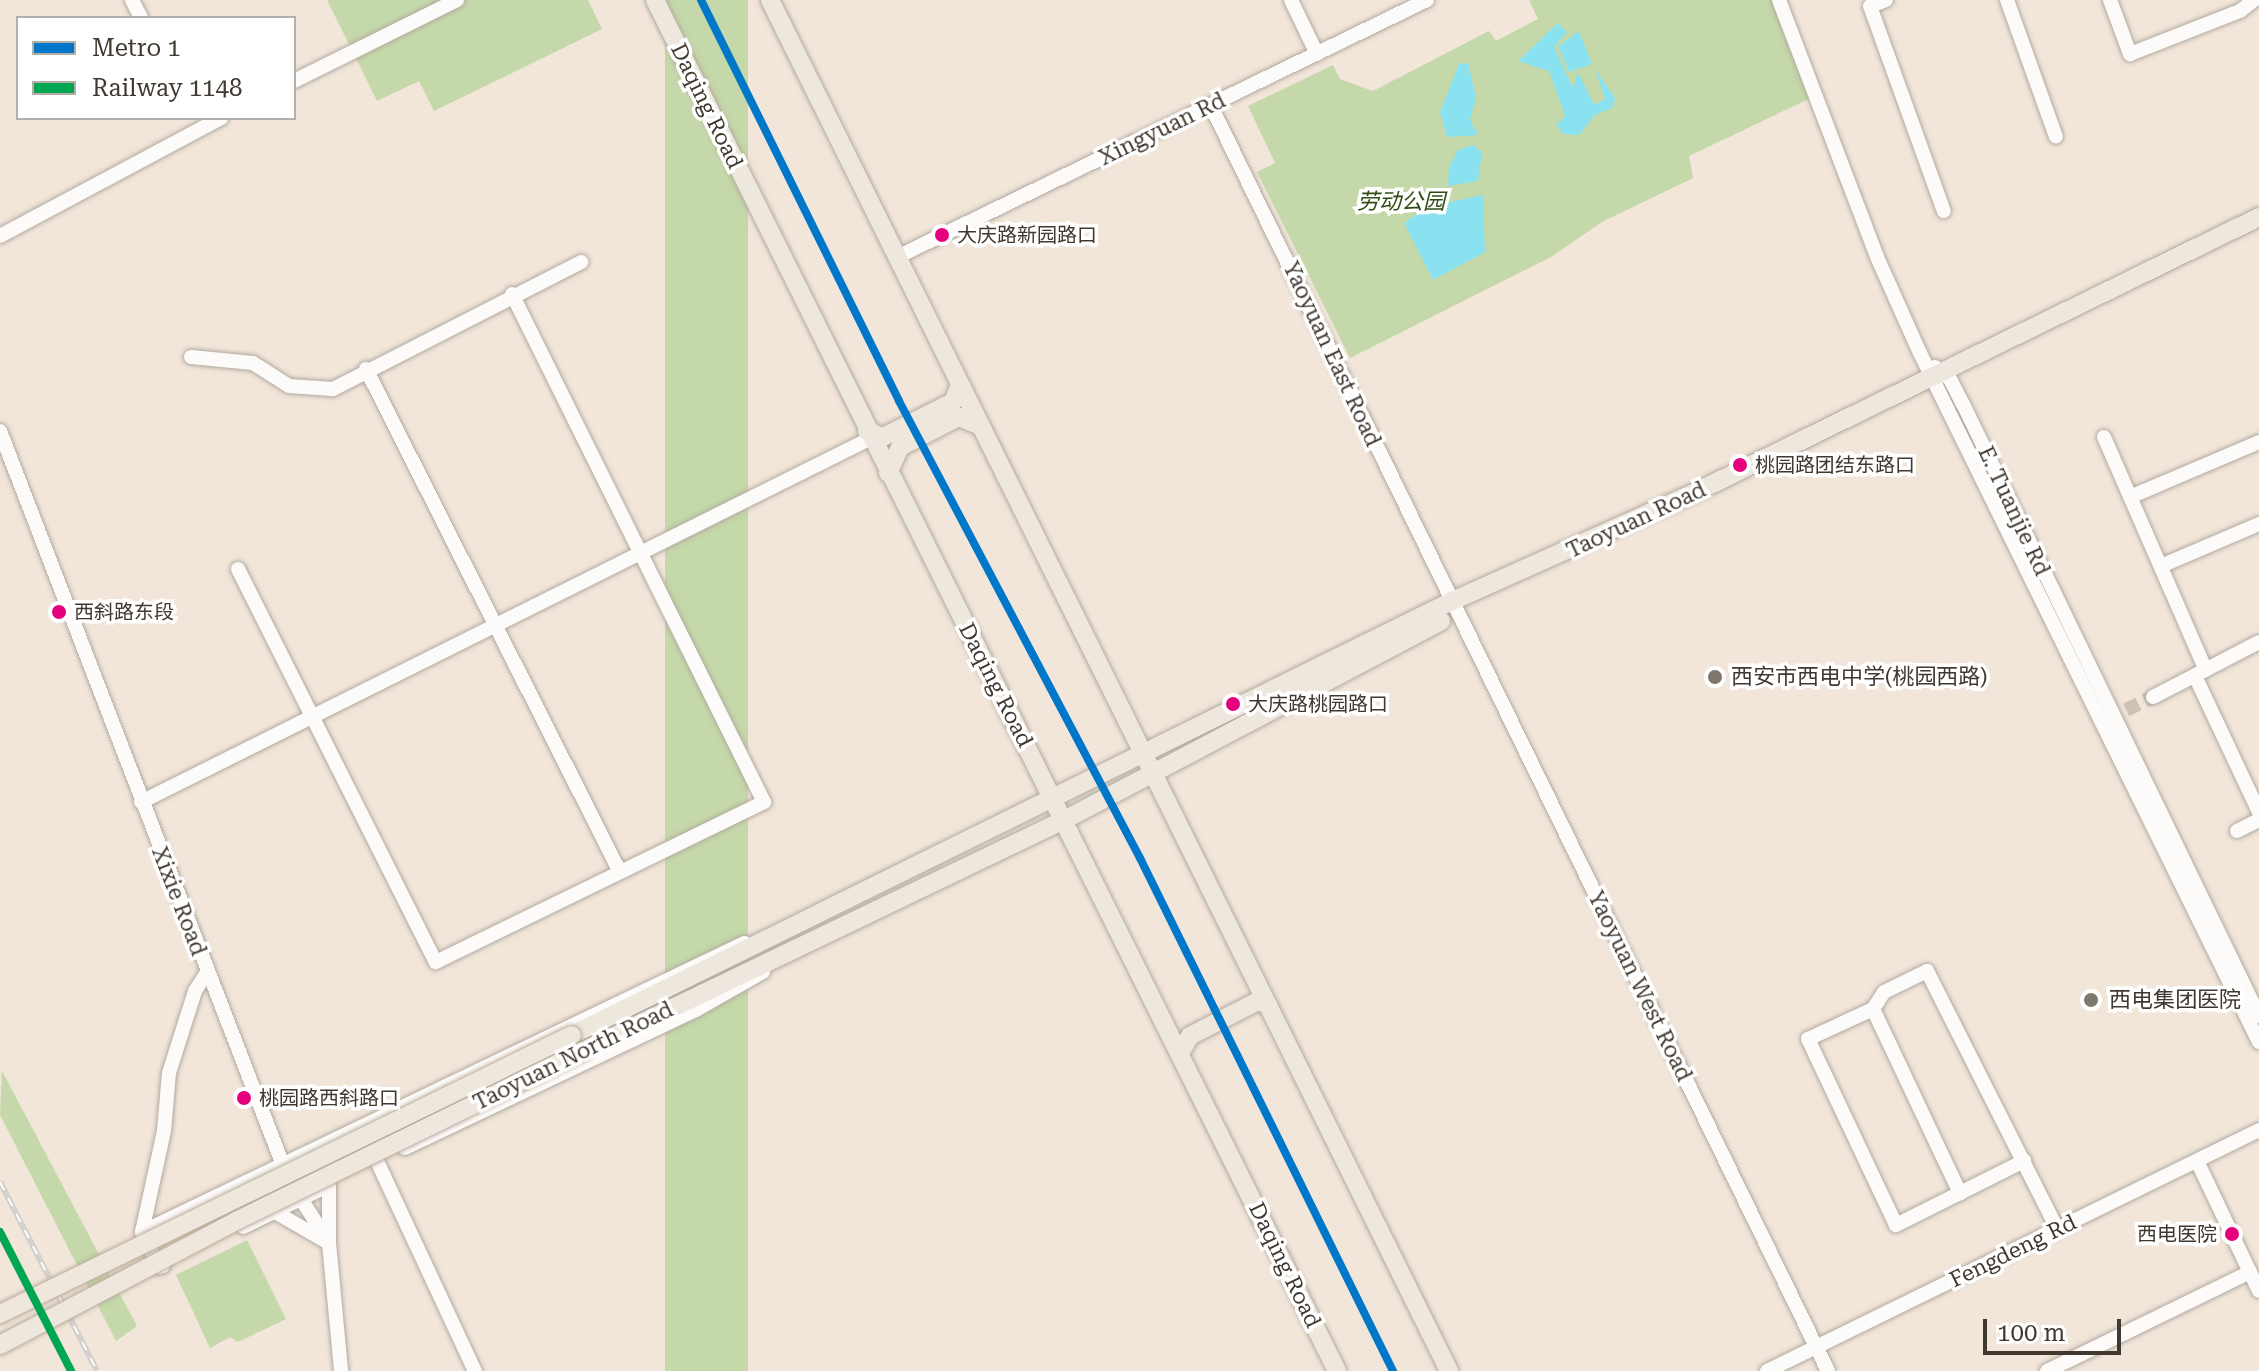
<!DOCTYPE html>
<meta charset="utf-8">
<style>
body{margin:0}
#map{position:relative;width:2259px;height:1371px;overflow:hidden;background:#f2e6da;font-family:"Roboto Serif","Noto Sans SC",serif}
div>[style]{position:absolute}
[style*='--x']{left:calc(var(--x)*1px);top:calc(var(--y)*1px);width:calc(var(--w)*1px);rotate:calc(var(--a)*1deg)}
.green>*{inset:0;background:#c5d8a9;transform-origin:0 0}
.water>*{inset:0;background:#8ae2f1}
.minor-tunnel>*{height:14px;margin-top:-7px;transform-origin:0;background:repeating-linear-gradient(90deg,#cfc3b8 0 14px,transparent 0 21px)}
.roads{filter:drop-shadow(0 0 2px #b2aaa0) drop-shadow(0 0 2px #b2aaa0)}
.minor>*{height:14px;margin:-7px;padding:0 7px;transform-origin:7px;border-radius:7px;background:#fdfbf9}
.major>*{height:18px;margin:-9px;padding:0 9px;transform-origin:9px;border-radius:9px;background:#eee7de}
.rail>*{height:6px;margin-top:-3px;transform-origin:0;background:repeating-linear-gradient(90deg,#fff 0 9px,#d2cfcc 0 18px);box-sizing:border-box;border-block:2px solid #d2cfcc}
.bridges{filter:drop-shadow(0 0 2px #b8aa99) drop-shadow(0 0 2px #b8aa99)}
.major-bridge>*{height:18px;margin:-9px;padding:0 9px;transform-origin:9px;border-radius:9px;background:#eee7de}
.rail-1>*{height:8px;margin:-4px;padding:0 4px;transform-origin:4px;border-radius:4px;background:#00a651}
.metro-1>*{height:8px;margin:-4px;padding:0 4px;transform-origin:4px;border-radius:4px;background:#0077c8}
.dots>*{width:22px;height:22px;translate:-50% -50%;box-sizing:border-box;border:4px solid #fff;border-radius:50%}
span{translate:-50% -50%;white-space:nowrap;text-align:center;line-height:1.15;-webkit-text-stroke:7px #fff;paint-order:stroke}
.bus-label{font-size:20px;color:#413930}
.left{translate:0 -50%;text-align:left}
.right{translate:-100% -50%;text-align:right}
.street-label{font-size:22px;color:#413930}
.park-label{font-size:22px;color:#304d15;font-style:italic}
.poi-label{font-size:22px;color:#413930}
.legend{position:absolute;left:16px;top:16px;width:280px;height:104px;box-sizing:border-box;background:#fff;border:2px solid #b3b0ac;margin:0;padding:10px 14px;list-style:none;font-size:24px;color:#413930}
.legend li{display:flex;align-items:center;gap:16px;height:40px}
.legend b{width:40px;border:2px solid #b3b0ac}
.scale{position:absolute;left:1983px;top:1319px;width:138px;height:36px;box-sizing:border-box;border:4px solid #413930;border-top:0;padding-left:10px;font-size:24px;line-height:28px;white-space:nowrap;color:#413930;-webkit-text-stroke:6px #fff;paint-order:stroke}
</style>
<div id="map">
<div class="green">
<i style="clip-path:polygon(327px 0,588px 0,602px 29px,434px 111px,419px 81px,377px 101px)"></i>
<i style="left:665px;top:0;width:83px;height:1531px"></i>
<i style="clip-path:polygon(1529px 0,1773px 0,1815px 96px,1689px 156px,1693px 178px,1602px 222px,1551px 257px,1350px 358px,1257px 172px,1275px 163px,1248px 106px,1333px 65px,1340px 79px,1373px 91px,1489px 31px,1496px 41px,1538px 19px)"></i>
<i style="clip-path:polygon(2px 1071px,137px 1326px,116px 1341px,0 1115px)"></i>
<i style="clip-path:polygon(247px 1240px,286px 1319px,238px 1342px,230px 1337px,210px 1348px,176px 1275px)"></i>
</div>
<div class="water">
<i style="clip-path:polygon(1558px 23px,1567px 32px,1554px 47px,1573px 88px,1578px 72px,1594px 105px,1605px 99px,1595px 69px,1615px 98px,1612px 108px,1595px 115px,1579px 135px,1563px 134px,1556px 125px,1565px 116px,1549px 71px,1518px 61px)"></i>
<i style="clip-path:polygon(1579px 31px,1592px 64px,1569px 72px,1558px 46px)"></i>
<i style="clip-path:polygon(1468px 63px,1476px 97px,1470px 120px,1478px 135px,1447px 137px,1440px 112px,1459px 64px)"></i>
<i style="clip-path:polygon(1473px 145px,1482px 152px,1478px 181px,1448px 186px,1449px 167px,1458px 150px)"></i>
<i style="clip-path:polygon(1483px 195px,1485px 252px,1433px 280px,1404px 223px,1427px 207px)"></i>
</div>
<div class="minor-tunnel">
<i style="--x:2126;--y:710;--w:30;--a:-26"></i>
</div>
<div class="roads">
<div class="minor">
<i style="--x:132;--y:0;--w:20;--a:63"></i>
<i style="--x:1291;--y:0;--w:60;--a:64.3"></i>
<i style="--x:1779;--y:0;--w:275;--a:69.1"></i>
<i style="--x:1877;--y:257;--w:105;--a:65.9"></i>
<i style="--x:1920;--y:353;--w:768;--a:63.8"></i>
<i style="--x:1886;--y:0;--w:17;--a:159"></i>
<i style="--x:1870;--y:6;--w:218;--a:70.2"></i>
<i style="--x:2007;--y:0;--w:145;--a:70.3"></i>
<i style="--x:2110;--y:0;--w:58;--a:69.7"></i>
<i style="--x:2130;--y:54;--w:118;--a:-21.4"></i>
<i style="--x:2240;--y:11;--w:18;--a:-38"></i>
<i style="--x:294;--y:81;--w:182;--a:-26.4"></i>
<i style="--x:1211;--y:106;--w:1407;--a:64"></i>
<i style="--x:0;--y:236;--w:251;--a:-28.1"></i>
<i style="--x:897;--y:257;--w:589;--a:-25.87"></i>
<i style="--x:191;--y:357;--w:62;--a:5.5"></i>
<i style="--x:253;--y:363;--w:43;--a:32.6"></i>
<i style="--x:289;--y:386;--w:44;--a:3.9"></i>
<i style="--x:333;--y:389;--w:279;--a:-27.1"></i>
<i style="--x:1935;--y:367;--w:19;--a:39"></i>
<i style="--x:1950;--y:379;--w:28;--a:63"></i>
<i style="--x:1963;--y:404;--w:680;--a:64.19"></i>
<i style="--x:366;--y:369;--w:563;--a:63.21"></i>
<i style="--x:0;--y:431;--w:795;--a:68.92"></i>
<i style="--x:2104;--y:437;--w:254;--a:66.4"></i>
<i style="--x:2130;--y:497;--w:140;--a:-23.1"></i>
<i style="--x:2161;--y:566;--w:107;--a:-23.2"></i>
<i style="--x:238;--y:569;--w:440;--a:63.3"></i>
<i style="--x:436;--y:962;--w:365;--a:-26"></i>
<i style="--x:764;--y:802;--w:567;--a:-116.38"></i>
<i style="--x:2195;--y:676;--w:150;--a:64.8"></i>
<i style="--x:2153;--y:697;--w:119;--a:-27.4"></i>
<i style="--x:141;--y:802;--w:816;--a:-26.5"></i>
<i style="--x:2237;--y:831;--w:25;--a:-27"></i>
<i style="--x:1873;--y:1009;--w:204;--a:64.7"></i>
<i style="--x:1960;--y:1193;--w:72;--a:153.4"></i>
<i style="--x:1896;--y:1225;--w:206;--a:-115.3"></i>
<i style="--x:1808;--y:1039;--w:72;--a:-24.8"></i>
<i style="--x:1873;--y:1009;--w:20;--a:-57"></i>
<i style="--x:1884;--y:992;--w:48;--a:-26"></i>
<i style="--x:1927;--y:971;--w:290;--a:63.2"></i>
<i style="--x:405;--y:1148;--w:322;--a:-25.4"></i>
<i style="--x:696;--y:1010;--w:77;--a:-29.6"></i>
<i style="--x:377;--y:1161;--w:232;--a:65"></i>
<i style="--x:2197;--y:1161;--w:144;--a:64.5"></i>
<i style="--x:296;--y:1191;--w:62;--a:57.6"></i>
<i style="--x:329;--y:1243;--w:129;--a:84.6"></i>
<i style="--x:1960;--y:1193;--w:72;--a:-26.6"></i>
<i style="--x:275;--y:1212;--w:62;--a:29.9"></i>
<i style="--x:329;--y:1243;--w:58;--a:-90"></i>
<i style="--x:243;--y:1227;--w:87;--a:-26"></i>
<i style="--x:142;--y:1232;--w:103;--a:-77.7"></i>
<i style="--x:164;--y:1131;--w:58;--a:-85.1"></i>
<i style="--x:169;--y:1073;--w:86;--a:-72.4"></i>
<i style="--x:195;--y:991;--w:20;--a:-57"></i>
<i style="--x:163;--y:1266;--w:4;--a:166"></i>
<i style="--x:159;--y:1267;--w:39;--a:-116"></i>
<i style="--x:142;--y:1232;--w:668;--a:-25.64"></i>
<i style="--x:1767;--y:1371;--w:548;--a:-26.1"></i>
<i style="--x:2047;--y:1371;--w:226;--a:-26"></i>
</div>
<div class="major">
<i style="--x:655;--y:0;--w:1531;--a:63.55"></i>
<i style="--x:770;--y:0;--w:1530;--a:63.65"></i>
<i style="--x:867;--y:431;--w:17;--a:21"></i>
<i style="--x:883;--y:437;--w:78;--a:-26.6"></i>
<i style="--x:953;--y:402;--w:18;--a:-68"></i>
<i style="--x:888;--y:473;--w:29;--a:-65"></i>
<i style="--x:900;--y:447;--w:66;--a:-27"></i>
<i style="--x:959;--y:417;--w:23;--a:23"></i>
<i style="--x:572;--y:1035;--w:979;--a:-26.25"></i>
<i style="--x:1450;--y:602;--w:269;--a:-24.1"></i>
<i style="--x:1696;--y:492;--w:627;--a:-26.03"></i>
<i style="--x:583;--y:1051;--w:536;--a:-25.66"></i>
<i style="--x:1066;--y:819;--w:424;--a:-27.8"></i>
<i style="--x:1181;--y:1052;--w:18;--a:-61"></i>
<i style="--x:1190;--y:1036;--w:76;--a:-27.2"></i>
<i style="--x:1258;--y:1001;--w:11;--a:22"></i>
</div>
</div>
<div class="rail">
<i style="--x:0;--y:1182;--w:212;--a:62.8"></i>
</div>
<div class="bridges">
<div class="major-bridge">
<i style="--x:0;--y:1314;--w:636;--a:-26"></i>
<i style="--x:0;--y:1345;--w:267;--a:-27.7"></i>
<i style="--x:236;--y:1221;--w:386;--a:-26.1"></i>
</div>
</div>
<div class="rail-1">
<i style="--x:0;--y:1232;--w:156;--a:62.9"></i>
</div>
<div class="metro-1">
<i style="--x:701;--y:0;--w:447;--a:63.7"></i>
<i style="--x:899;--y:401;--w:517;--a:62.19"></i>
<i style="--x:1140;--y:858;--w:572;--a:63.75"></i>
</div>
<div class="dots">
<i style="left:942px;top:235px;background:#e5007d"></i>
<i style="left:1740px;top:465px;background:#e5007d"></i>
<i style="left:59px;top:612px;background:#e5007d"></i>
<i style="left:1715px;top:677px;background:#7f766c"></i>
<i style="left:1233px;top:704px;background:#e5007d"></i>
<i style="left:2091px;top:1000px;background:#7f766c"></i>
<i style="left:244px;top:1098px;background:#e5007d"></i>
<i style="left:2232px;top:1234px;background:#e5007d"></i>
</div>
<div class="bus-label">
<span class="left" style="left:957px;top:235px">大庆路新园路口</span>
<span class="left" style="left:1755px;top:465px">桃园路团结东路口</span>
<span class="left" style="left:74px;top:612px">西斜路东段</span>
<span class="left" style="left:1248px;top:704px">大庆路桃园路口</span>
<span class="left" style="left:259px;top:1098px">桃园路西斜路口</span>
<span class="right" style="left:2217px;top:1234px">西电医院</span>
</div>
<div class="street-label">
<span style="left:707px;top:106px;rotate:64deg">Daqing Road</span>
<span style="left:1162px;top:129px;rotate:-26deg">Xingyuan Rd</span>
<span style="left:1332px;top:354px;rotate:65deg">Yaoyuan East Road</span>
<span style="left:2014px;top:511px;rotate:65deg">E. Tuanjie Rd</span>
<span style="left:1636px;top:520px;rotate:-25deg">Taoyuan Road</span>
<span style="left:996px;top:685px;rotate:63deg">Daqing Road</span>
<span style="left:179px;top:901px;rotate:69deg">Xixie Road</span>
<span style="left:1640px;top:986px;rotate:64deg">Yaoyuan West Road</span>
<span style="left:573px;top:1056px;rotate:-26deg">Taoyuan North Road</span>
<span style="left:2013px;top:1251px;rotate:-26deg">Fengdeng Rd</span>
<span style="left:1285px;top:1265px;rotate:64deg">Daqing Road</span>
</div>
<div class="park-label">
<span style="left:1401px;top:202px">劳动公园</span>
</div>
<div class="poi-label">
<span class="left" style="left:1731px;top:677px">西安市西电中学(桃园西路)</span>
<span class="left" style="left:2109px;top:1000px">西电集团医院</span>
</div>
<ul class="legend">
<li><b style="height:10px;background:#0077c8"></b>Metro 1</li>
<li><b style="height:10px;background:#00a651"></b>Railway 1148</li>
</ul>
<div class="scale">100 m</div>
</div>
